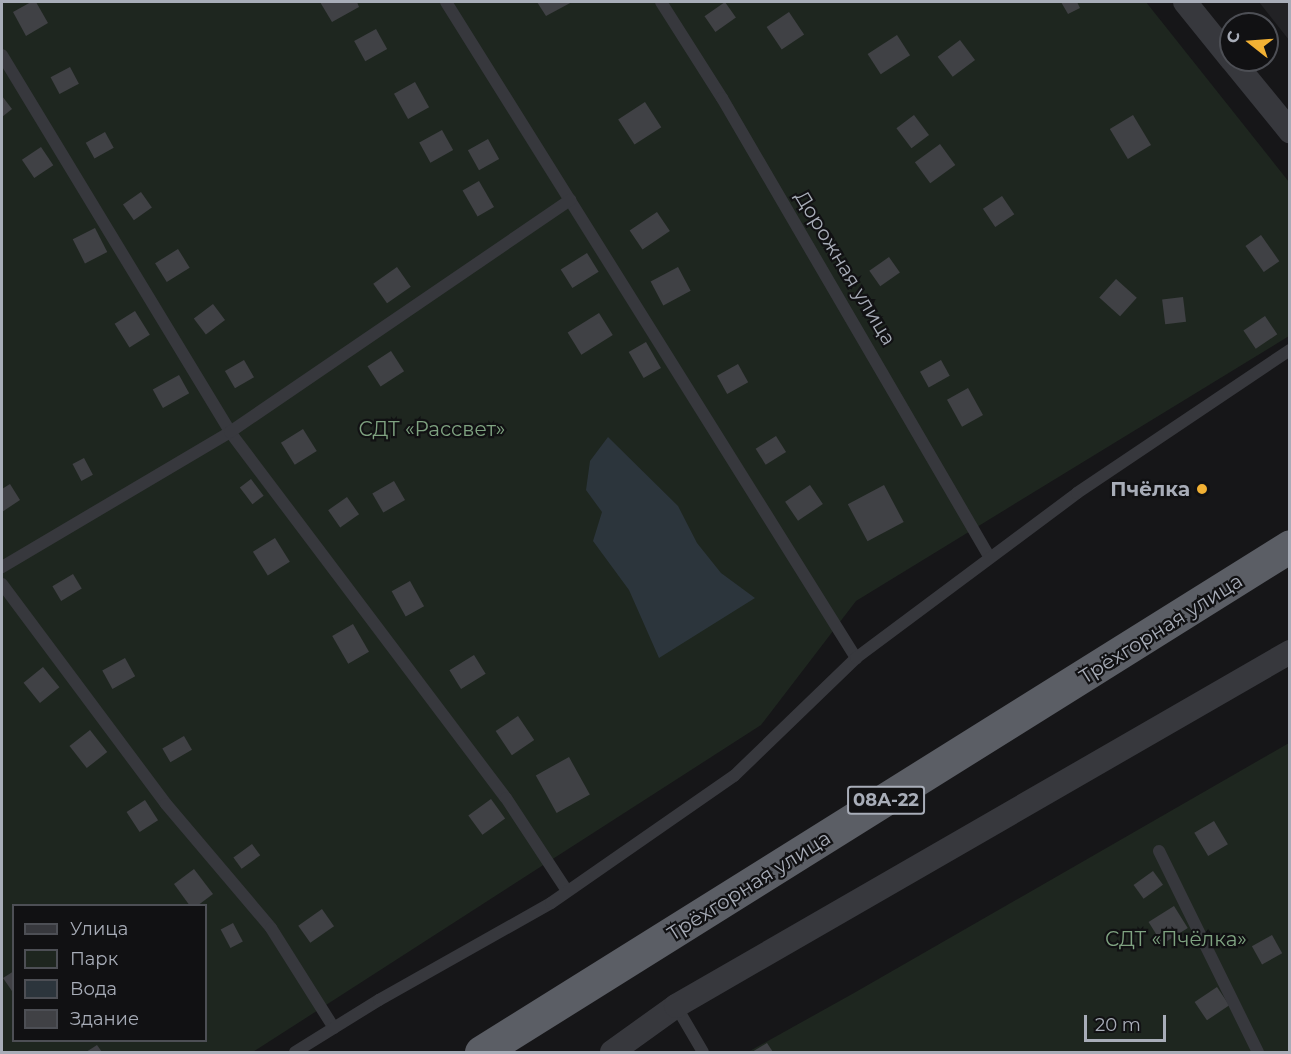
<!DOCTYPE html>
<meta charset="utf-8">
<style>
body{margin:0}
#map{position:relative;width:1291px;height:1054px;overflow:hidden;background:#161618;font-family:Montserrat,sans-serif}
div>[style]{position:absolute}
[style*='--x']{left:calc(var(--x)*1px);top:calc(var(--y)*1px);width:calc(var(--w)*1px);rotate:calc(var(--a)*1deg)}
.built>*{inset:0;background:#222225}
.green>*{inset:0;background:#1e261f}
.water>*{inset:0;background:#2c353c}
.building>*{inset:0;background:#404145;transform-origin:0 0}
.service>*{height:12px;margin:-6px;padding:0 6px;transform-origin:6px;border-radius:6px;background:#37383d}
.minor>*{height:24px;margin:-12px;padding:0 12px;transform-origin:12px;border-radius:12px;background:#37383d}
.trunk>*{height:33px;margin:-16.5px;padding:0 16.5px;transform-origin:16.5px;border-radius:16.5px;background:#5b5e65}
.dots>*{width:16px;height:16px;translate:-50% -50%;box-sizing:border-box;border:3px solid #111113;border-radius:50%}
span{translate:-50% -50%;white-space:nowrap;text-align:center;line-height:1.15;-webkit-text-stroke:4.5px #111113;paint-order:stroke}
.shield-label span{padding:2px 4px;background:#111113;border:2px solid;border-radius:4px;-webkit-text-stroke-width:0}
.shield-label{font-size:18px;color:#a8adb8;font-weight:700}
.street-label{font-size:20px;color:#a8adb8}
.park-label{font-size:20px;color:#7fa381}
.poi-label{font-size:20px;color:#a8adb8;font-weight:700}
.right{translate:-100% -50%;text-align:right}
.frame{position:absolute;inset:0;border:3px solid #a8adb8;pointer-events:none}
.legend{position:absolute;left:12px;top:904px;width:195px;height:138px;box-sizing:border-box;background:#111113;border:2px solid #4d4f55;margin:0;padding:8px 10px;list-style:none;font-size:18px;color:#a8adb8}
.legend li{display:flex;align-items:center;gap:12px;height:30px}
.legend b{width:30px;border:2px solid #4d4f55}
.north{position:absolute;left:1219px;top:12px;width:60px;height:60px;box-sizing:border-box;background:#111113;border:2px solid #4d4f55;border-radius:50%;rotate:287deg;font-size:16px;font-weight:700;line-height:24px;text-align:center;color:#a8adb8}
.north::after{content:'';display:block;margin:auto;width:21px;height:27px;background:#f2b134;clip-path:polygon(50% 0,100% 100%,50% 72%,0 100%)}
.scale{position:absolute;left:1084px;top:1015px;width:82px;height:27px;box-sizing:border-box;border:3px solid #a8adb8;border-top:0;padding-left:8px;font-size:18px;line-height:21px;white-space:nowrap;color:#a8adb8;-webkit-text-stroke:4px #111113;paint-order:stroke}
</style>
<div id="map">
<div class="built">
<i style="clip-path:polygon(1259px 2px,1289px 2px,1289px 40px)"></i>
</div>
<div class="green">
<i style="clip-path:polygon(evenodd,2px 2px,1146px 2px,1289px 182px,1289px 336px,856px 601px,761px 725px,253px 1052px,2px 1052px,2px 2px,14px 906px,206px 906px,206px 1040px,14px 1040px,14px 906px)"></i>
<i style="clip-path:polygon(1289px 743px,1289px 1052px,748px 1052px,854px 993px)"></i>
</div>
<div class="water">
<i style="clip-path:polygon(608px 437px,678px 506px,697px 543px,721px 573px,755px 598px,659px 658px,629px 590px,593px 541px,602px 512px,586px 490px,590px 461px)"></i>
</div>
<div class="building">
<i style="clip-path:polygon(31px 2px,36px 2px,48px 23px,26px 36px,13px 12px)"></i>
<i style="clip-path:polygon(320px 2px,357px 2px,359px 7px,332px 22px)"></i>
<i style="clip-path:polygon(537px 2px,572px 2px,546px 16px)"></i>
<i style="left:725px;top:2px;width:19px;height:25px;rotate:55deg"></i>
<i style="clip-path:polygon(1061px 2px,1077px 2px,1080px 8px,1068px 14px)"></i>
<i style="left:789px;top:12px;width:27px;height:27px;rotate:56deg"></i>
<i style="left:376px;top:29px;width:23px;height:25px;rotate:61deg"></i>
<i style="left:897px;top:35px;width:24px;height:35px;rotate:57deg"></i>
<i style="left:960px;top:40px;width:25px;height:28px;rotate:53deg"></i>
<i style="left:70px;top:67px;width:19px;height:22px;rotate:62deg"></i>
<i style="left:415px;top:82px;width:29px;height:24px;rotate:61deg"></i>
<i style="clip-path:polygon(2px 96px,12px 109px,2px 117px)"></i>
<i style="left:645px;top:102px;width:30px;height:32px;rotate:57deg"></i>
<i style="left:914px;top:115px;width:25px;height:22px;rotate:53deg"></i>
<i style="left:1133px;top:115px;width:35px;height:27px;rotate:59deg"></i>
<i style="left:442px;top:130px;width:23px;height:26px;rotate:61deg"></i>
<i style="left:105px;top:132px;width:18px;height:22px;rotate:61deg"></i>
<i style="left:488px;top:139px;width:23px;height:23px;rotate:61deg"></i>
<i style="left:940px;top:144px;width:26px;height:31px;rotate:54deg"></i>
<i style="left:41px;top:147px;width:22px;height:23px;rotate:56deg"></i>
<i style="left:479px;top:181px;width:30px;height:19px;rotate:60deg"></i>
<i style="left:141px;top:192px;width:19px;height:22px;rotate:55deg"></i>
<i style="left:1002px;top:196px;width:22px;height:23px;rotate:56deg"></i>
<i style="left:657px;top:212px;width:23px;height:33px;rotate:56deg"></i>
<i style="left:95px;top:228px;width:27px;height:25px;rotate:63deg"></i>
<i style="left:1261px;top:235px;width:32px;height:19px;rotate:55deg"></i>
<i style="left:178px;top:249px;width:22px;height:27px;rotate:58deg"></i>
<i style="left:587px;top:253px;width:22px;height:31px;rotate:58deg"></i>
<i style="left:889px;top:257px;width:19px;height:24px;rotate:55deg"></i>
<i style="left:397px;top:267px;width:24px;height:29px;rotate:55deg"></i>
<i style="left:678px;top:267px;width:27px;height:31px;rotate:62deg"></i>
<i style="left:1116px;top:279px;width:28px;height:25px;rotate:42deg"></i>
<i style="left:1183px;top:297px;width:25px;height:21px;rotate:83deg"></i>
<i style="left:213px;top:304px;width:20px;height:24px;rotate:53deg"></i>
<i style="left:135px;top:311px;width:28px;height:24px;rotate:58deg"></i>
<i style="left:599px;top:313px;width:26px;height:37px;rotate:58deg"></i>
<i style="left:1265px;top:316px;width:22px;height:26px;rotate:56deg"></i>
<i style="left:646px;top:342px;width:30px;height:20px;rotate:60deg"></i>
<i style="left:391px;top:351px;width:24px;height:28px;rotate:57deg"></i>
<i style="left:244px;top:360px;width:20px;height:22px;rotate:60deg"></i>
<i style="left:941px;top:360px;width:18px;height:24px;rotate:61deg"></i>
<i style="left:738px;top:364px;width:21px;height:24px;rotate:61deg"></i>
<i style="left:179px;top:375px;width:21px;height:30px;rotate:61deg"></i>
<i style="left:968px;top:388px;width:31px;height:24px;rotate:61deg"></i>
<i style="left:303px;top:429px;width:26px;height:26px;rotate:58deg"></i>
<i style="left:776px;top:436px;width:19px;height:24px;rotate:58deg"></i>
<i style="left:84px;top:458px;width:19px;height:13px;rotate:62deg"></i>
<i style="left:251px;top:479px;width:21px;height:14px;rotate:53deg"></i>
<i style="left:394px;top:481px;width:22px;height:25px;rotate:60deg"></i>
<i style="clip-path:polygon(10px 484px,20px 500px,2px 512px,2px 489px)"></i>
<i style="left:810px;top:485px;width:23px;height:30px;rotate:56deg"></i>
<i style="left:884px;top:485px;width:42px;height:41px;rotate:62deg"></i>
<i style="left:347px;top:497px;width:21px;height:23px;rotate:55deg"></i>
<i style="left:275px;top:538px;width:28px;height:26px;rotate:58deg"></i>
<i style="left:73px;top:574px;width:17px;height:24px;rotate:59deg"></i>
<i style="left:410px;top:581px;width:29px;height:21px;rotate:61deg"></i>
<i style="left:353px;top:624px;width:32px;height:24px;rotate:60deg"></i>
<i style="left:474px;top:655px;width:22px;height:29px;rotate:58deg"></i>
<i style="left:125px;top:658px;width:21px;height:26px;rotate:61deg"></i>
<i style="left:43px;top:667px;width:26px;height:25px;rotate:51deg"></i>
<i style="left:518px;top:716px;width:29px;height:27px;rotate:56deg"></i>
<i style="left:90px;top:730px;width:28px;height:26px;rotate:52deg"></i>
<i style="left:184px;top:736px;width:16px;height:25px;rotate:60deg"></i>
<i style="left:569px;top:757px;width:43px;height:38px;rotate:61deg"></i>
<i style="left:491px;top:799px;width:24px;height:28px;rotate:54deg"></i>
<i style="left:145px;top:800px;width:24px;height:22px;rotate:57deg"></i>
<i style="left:1214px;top:821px;width:27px;height:23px;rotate:59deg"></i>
<i style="left:252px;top:844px;width:14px;height:23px;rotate:54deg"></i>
<i style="clip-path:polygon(194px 869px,213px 894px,197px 906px,190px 906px,174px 884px)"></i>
<i style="left:1153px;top:871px;width:17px;height:24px;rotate:54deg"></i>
<i style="left:1174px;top:906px;width:26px;height:30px;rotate:58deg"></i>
<i style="left:322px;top:909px;width:21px;height:29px;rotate:55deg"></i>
<i style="left:233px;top:923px;width:21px;height:14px;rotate:62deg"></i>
<i style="left:1272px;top:935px;width:21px;height:23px;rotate:61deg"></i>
<i style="clip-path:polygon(14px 971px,14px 994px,3px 978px)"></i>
<i style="left:1217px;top:987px;width:22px;height:27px;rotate:56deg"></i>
<i style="clip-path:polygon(767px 1043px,773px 1052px,752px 1052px)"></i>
<i style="clip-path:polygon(97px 1045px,102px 1052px,86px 1052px)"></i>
</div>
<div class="service">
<i style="--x:446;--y:2;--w:774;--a:57.99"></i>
<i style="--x:661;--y:2;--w:114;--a:57.6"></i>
<i style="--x:722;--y:98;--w:532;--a:59.77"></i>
<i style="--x:2;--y:55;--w:441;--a:58.8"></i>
<i style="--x:230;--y:432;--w:458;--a:53"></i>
<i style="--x:506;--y:798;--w:111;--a:56.7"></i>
<i style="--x:2;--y:567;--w:265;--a:-30.6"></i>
<i style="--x:230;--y:432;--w:412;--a:-34.3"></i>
<i style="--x:2;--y:584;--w:274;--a:53.3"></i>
<i style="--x:166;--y:804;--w:162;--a:49.7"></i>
<i style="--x:271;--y:928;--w:118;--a:57.8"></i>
<i style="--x:1159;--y:851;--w:224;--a:63.8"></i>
<i style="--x:676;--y:1006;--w:53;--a:59.6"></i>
<i style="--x:295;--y:1052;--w:99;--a:-31.8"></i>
<i style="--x:379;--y:1000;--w:197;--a:-29.4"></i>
<i style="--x:551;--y:903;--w:223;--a:-34.8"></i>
<i style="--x:734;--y:776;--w:170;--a:-44"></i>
<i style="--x:856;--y:658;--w:276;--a:-36.7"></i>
<i style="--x:1077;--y:493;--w:257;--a:-33.9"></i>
</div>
<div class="minor">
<i style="--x:1185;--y:2;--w:73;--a:51.1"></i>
<i style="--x:1232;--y:60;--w:92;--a:50.8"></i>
<i style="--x:612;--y:1052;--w:79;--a:-35.7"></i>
<i style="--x:676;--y:1006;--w:709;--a:-29.97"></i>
</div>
<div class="trunk">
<i style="--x:481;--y:1052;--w:954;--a:-32.02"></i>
</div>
<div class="dots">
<i style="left:1202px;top:489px;background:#f2b134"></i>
</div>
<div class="shield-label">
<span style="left:886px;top:800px">08А-22</span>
</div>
<div class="street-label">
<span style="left:845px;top:268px;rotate:59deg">Дорожная улица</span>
<span style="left:1161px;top:629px;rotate:-32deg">Трёхгорная улица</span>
<span style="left:749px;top:886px;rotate:-32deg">Трёхгорная улица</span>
</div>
<div class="park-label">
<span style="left:432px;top:429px">СДТ «Рассвет»</span>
<span style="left:1176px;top:939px">СДТ «Пчёлка»</span>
</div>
<div class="poi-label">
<span class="right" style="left:1190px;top:489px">Пчёлка</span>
</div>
<div class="frame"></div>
<ul class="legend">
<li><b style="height:8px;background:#37383d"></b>Улица</li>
<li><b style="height:16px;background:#1e261f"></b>Парк</li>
<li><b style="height:16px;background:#2c353c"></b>Вода</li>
<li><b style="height:16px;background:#404145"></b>Здание</li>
</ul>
<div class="north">С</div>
<div class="scale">20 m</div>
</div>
